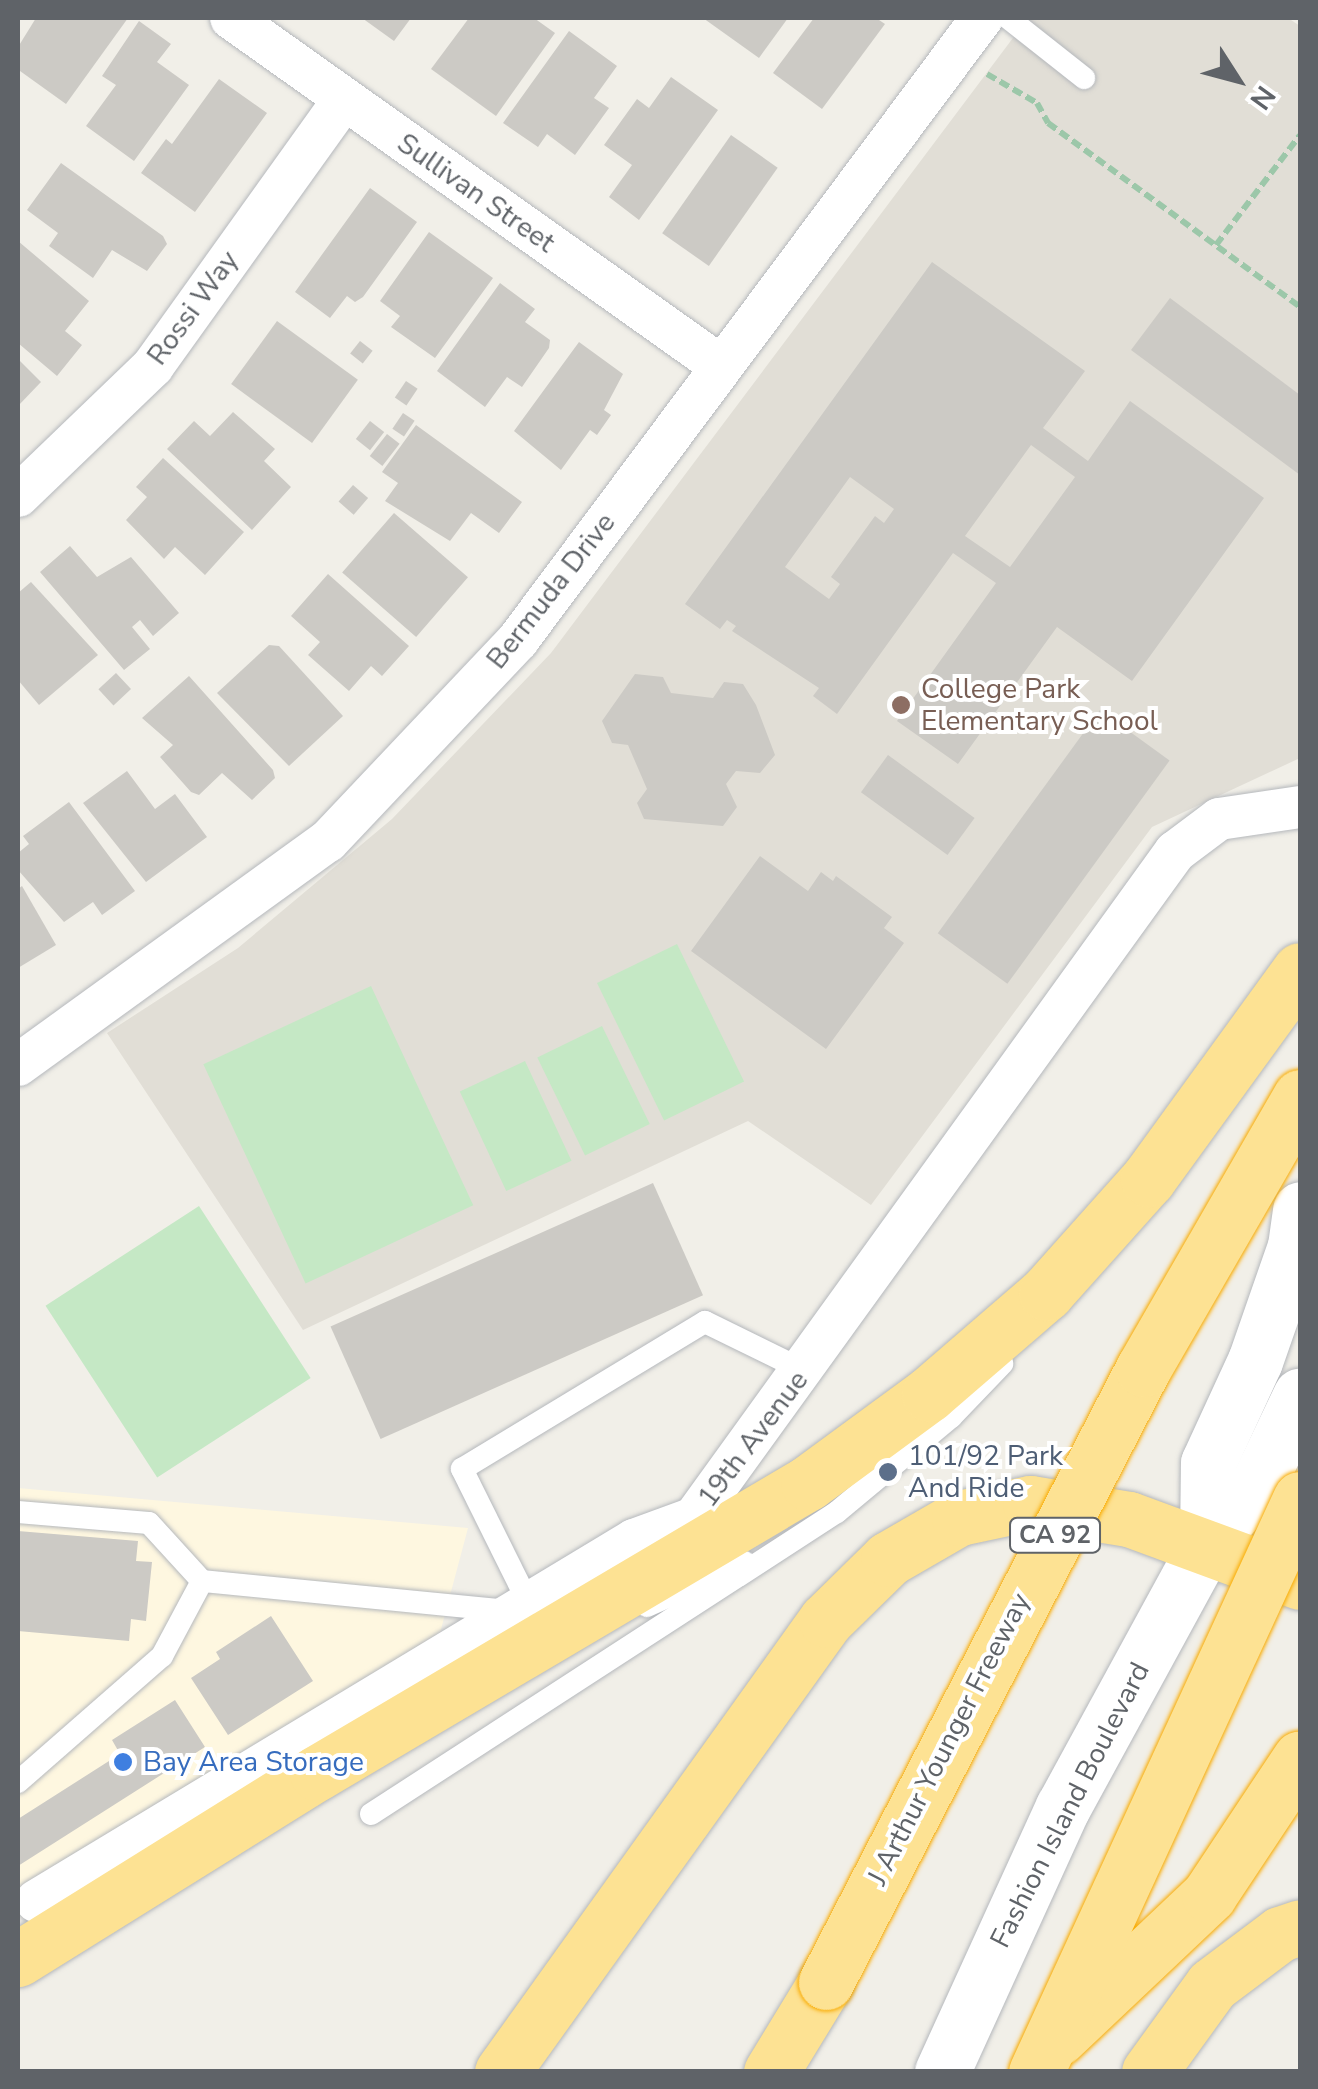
<!DOCTYPE html>
<style>
body{margin:0}
#map{position:relative;width:1318px;height:2089px;overflow:hidden;background:#f1efe8;font-family:"Nunito Sans",sans-serif}
div>[style]{position:absolute}
[style*='--x']{left:calc(var(--x)*1px);top:calc(var(--y)*1px);width:calc(var(--w)*1px);rotate:calc(var(--a)*1deg)}
.commercial>*{inset:0;background:#fef7e0}
.education>*{inset:0;background:#e1ded6}
.green>*{inset:0;background:#c5e8c5;transform-origin:0 0}
.building>*{inset:0;background:#cccac5;transform-origin:0 0}
.path>*{height:6px;margin-top:-3px;transform-origin:0;background:repeating-linear-gradient(90deg,#9cc7a9 0 10px,transparent 0 15px)}
.roads{filter:drop-shadow(0 0 2px #b5b8bc) drop-shadow(0 0 2px #b5b8bc)}
.lane>*{height:22px;margin:-11px;padding:0 11px;transform-origin:11px;border-radius:11px;background:#fff}
.street>*{height:42px;margin:-21px;padding:0 21px;transform-origin:21px;border-radius:21px;background:#fff}
.secondary>*{height:55px;margin:-27.5px;padding:0 27.5px;transform-origin:27.5px;border-radius:27.5px;background:#fff}
.highway>*{height:55px;margin:-27.5px;padding:0 27.5px;transform-origin:27.5px;border-radius:27.5px;background:#fde293}
.bridges{filter:drop-shadow(0 0 2px #f9ab00) drop-shadow(0 0 2px #f9ab00)}
.highway-bridge>*{height:55px;margin:-27.5px;padding:0 27.5px;transform-origin:27.5px;border-radius:27.5px;background:#fde293}
.dots>*{width:28px;height:28px;translate:-50% -50%;box-sizing:border-box;border:5px solid #fff;border-radius:50%}
span{translate:-50% -50%;white-space:nowrap;text-align:center;line-height:1.15;-webkit-text-stroke:8px #fff;paint-order:stroke}
.shield-label span{padding:2px 8px;background:#fff;border:2px solid;border-radius:8px;-webkit-text-stroke-width:0}
.shield-label{font-size:25px;color:#5f6368;font-weight:700}
.street-label{font-size:28px;color:#5f6368}
.education-label{font-size:28px;color:#785e54}
.left{translate:0 -50%;text-align:left}
.service-label{font-size:28px;color:#4e5e75}
.shop-label{font-size:28px;color:#366cbe}
.frame{position:absolute;inset:0;border:20px solid #5f6368;pointer-events:none}
.north{position:absolute;left:1188px;top:30px;width:100px;height:100px;-webkit-text-stroke:8px #fff;paint-order:stroke;rotate:126deg;font-size:28px;font-weight:700;line-height:40px;text-align:center;color:#5f6368}
.north::after{content:'';display:block;margin:auto;width:35px;height:45px;background:#5f6368;clip-path:polygon(50% 0,100% 100%,50% 72%,0 100%)}
</style>
<div id="map">
<div class="commercial">
<i style="clip-path:polygon(18px 1488px,468px 1528px,440px 1633px,18px 1892px)"></i>
</div>
<div class="education">
<i style="clip-path:polygon(1028px 18px,1288px 18px,1300px 26px,1300px 758px,1152px 827px,871px 1205px,748px 1121px,303px 1330px,107px 1033px,238px 948px,392px 819px,551px 653px)"></i>
</div>
<div class="green">
<i style="left:677px;top:944px;width:153px;height:89px;rotate:64deg"></i>
<i style="left:371px;top:986px;width:242px;height:185px;rotate:65deg"></i>
<i style="left:602px;top:1026px;width:109px;height:72px;rotate:64deg"></i>
<i style="left:525px;top:1061px;width:110px;height:72px;rotate:65deg"></i>
<i style="left:199px;top:1206px;width:205px;height:183px;rotate:57deg"></i>
</div>
<div class="building">
<i style="clip-path:polygon(36px 18px,128px 18px,66px 104px,20px 71px,18px 47px)"></i>
<i style="clip-path:polygon(362px 18px,411px 18px,394px 41px)"></i>
<i style="clip-path:polygon(469px 18px,534px 18px,555px 33px,496px 116px,431px 69px)"></i>
<i style="clip-path:polygon(703px 18px,788px 18px,759px 58px)"></i>
<i style="clip-path:polygon(814px 18px,876px 18px,885px 24px,822px 109px,773px 73px)"></i>
<i style="clip-path:polygon(139px 21px,171px 44px,157px 62px,189px 85px,134px 161px,86px 126px,116px 85px,102px 76px)"></i>
<i style="clip-path:polygon(569px 31px,617px 66px,594px 98px,609px 108px,575px 155px,547px 134px,538px 147px,503px 123px)"></i>
<i style="clip-path:polygon(671px 77px,718px 110px,639px 220px,609px 197px,632px 165px,604px 145px,637px 99px,649px 108px)"></i>
<i style="clip-path:polygon(219px 79px,267px 113px,195px 212px,141px 173px,166px 139px,172px 144px)"></i>
<i style="left:731px;top:135px;width:57px;height:120px;rotate:35deg"></i>
<i style="clip-path:polygon(61px 163px,163px 236px,167px 244px,147px 271px,112px 250px,93px 278px,49px 246px,58px 233px,27px 210px)"></i>
<i style="clip-path:polygon(370px 188px,417px 222px,363px 297px,355px 302px,347px 296px,330px 318px,295px 292px)"></i>
<i style="clip-path:polygon(429px 232px,493px 278px,435px 358px,391px 327px,400px 316px,380px 301px)"></i>
<i style="clip-path:polygon(18px 241px,89px 301px,65px 331px,82px 345px,57px 376px,18px 343px)"></i>
<i style="clip-path:polygon(evenodd,932px 262px,1085px 371px,1043px 428px,1088px 461px,1130px 401px,1264px 498px,1132px 681px,1057px 627px,958px 764px,897px 721px,996px 583px,953px 553px,837px 714px,813px 696px,819px 688px,732px 631px,736px 626px,727px 620px,720px 629px,685px 604px,932px 262px,1031px 445px,1075px 477px,1010px 567px,965px 536px,1031px 445px,932px 262px,850px 477px,894px 509px,884px 523px,875px 516px,831px 577px,840px 584px,829px 599px,785px 567px,850px 477px)"></i>
<i style="clip-path:polygon(500px 283px,535px 309px,525px 322px,550px 340px,549px 348px,522px 387px,507px 377px,485px 407px,437px 371px)"></i>
<i style="clip-path:polygon(1170px 298px,1300px 395px,1300px 475px,1131px 350px)"></i>
<i style="left:277px;top:321px;width:100px;height:78px;rotate:36deg"></i>
<i style="left:360px;top:341px;width:16px;height:16px;rotate:38deg"></i>
<i style="clip-path:polygon(579px 342px,623px 374px,604px 410px,611px 415px,597px 435px,590px 430px,561px 470px,514px 431px)"></i>
<i style="clip-path:polygon(18px 359px,41px 382px,18px 406px)"></i>
<i style="left:406px;top:381px;width:14px;height:20px;rotate:34deg"></i>
<i style="clip-path:polygon(233px 412px,275px 449px,264px 461px,291px 487px,252px 530px,167px 449px,194px 421px,210px 436px)"></i>
<i style="left:403px;top:413px;width:14px;height:19px;rotate:34deg"></i>
<i style="left:370px;top:421px;width:18px;height:23px;rotate:38deg"></i>
<i style="clip-path:polygon(416px 425px,522px 502px,499px 533px,471px 513px,450px 541px,385px 501px,398px 483px,382px 472px)"></i>
<i style="left:387px;top:434px;width:16px;height:28px;rotate:38deg"></i>
<i style="clip-path:polygon(163px 458px,244px 532px,205px 575px,175px 547px,164px 559px,126px 520px,147px 497px,136px 487px)"></i>
<i style="left:353px;top:485px;width:20px;height:22px;rotate:41deg"></i>
<i style="left:394px;top:513px;width:98px;height:79px;rotate:41deg"></i>
<i style="clip-path:polygon(70px 546px,97px 577px,131px 557px,179px 613px,153px 636px,140px 620px,132px 627px,150px 649px,124px 670px,40px 572px)"></i>
<i style="clip-path:polygon(328px 574px,409px 646px,382px 676px,371px 666px,349px 691px,308px 655px,320px 642px,291px 616px)"></i>
<i style="clip-path:polygon(31px 582px,98px 655px,39px 705px,18px 680px,18px 593px)"></i>
<i style="clip-path:polygon(269px 645px,279px 646px,343px 716px,289px 766px,217px 693px)"></i>
<i style="left:116px;top:673px;width:22px;height:24px;rotate:47deg"></i>
<i style="clip-path:polygon(635px 674px,663px 677px,671px 693px,713px 698px,724px 682px,743px 684px,756px 705px,775px 755px,760px 773px,736px 771px,726px 784px,737px 807px,723px 826px,644px 819px,637px 803px,647px 789px,628px 745px,612px 743px,602px 721px)"></i>
<i style="clip-path:polygon(189px 676px,273px 770px,275px 778px,252px 800px,222px 773px,199px 795px,191px 792px,160px 757px,173px 745px,142px 718px)"></i>
<i style="left:1100px;top:710px;width:86px;height:276px;rotate:36deg"></i>
<i style="left:888px;top:755px;width:107px;height:46px;rotate:36deg"></i>
<i style="clip-path:polygon(127px 771px,155px 809px,175px 794px,207px 837px,146px 882px,83px 803px)"></i>
<i style="clip-path:polygon(69px 802px,135px 891px,102px 915px,93px 902px,64px 922px,18px 870px,18px 853px,29px 844px,23px 836px)"></i>
<i style="clip-path:polygon(760px 856px,808px 891px,821px 872px,833px 881px,836px 876px,892px 917px,884px 928px,904px 943px,826px 1049px,691px 951px)"></i>
<i style="clip-path:polygon(22px 886px,56px 945px,18px 968px,18px 889px)"></i>
<i style="left:653px;top:1183px;width:123px;height:353px;rotate:66deg"></i>
<i style="clip-path:polygon(18px 1531px,138px 1541px,136px 1561px,152px 1562px,146px 1621px,131px 1619px,129px 1641px,18px 1631px)"></i>
<i style="clip-path:polygon(271px 1616px,313px 1681px,228px 1735px,191px 1678px,220px 1659px,216px 1652px)"></i>
<i style="clip-path:polygon(175px 1700px,205px 1747px,18px 1866px,18px 1819px,120px 1754px,112px 1740px)"></i>
</div>
<div class="path">
<i style="--x:987;--y:74;--w:58;--a:30.1"></i>
<i style="--x:1037;--y:103;--w:23;--a:61"></i>
<i style="--x:1048;--y:123;--w:312;--a:36.1"></i>
<i style="--x:1216;--y:245;--w:138;--a:-52.6"></i>
</div>
<div class="roads">
<div class="lane">
<i style="--x:1008;--y:18;--w:97;--a:38.3"></i>
<i style="--x:18;--y:1512;--w:131;--a:4.8"></i>
<i style="--x:149;--y:1523;--w:79;--a:47.6"></i>
<i style="--x:529;--y:1604;--w:151;--a:-116.4"></i>
<i style="--x:462;--y:1469;--w:284;--a:-31.2"></i>
<i style="--x:705;--y:1322;--w:111;--a:26.1"></i>
<i style="--x:647;--y:1606;--w:107;--a:-24.2"></i>
<i style="--x:18;--y:1782;--w:191;--a:-41.2"></i>
<i style="--x:162;--y:1656;--w:85;--a:-61.9"></i>
<i style="--x:202;--y:1581;--w:307;--a:5.6"></i>
<i style="--x:371;--y:1814;--w:555;--a:-32.95"></i>
<i style="--x:837;--y:1512;--w:148;--a:-39.8"></i>
<i style="--x:951;--y:1417;--w:74;--a:-46.1"></i>
</div>
<div class="street">
<i style="--x:231;--y:18;--w:602;--a:35.4"></i>
<i style="--x:18;--y:496;--w:187;--a:-43.9"></i>
<i style="--x:153;--y:366;--w:328;--a:-54.4"></i>
<i style="--x:18;--y:1065;--w:382;--a:-35.9"></i>
<i style="--x:328;--y:841;--w:277;--a:-46.6"></i>
<i style="--x:518;--y:640;--w:776;--a:-53.28"></i>
<i style="--x:36;--y:1901;--w:699;--a:-31.12"></i>
<i style="--x:634;--y:1540;--w:64;--a:-20.1"></i>
<i style="--x:694;--y:1518;--w:822;--a:-54.16"></i>
<i style="--x:1175;--y:852;--w:55;--a:-36.9"></i>
<i style="--x:1219;--y:819;--w:82;--a:-8.4"></i>
</div>
<div class="secondary">
<i style="--x:1207;--y:1543;--w:80;--a:-89.3"></i>
<i style="--x:1208;--y:1463;--w:112;--a:-65.3"></i>
<i style="--x:1255;--y:1361;--w:122;--a:-70.8"></i>
<i style="--x:1295;--y:1246;--w:37;--a:-82"></i>
<i style="--x:942;--y:2072;--w:291;--a:-65.5"></i>
<i style="--x:1063;--y:1807;--w:301;--a:-61.4"></i>
<i style="--x:1207;--y:1543;--w:78;--a:-49.2"></i>
<i style="--x:1258;--y:1484;--w:98;--a:-64.5"></i>
</div>
<div class="highway">
<i style="--x:18;--y:1959;--w:352;--a:-31.9"></i>
<i style="--x:317;--y:1773;--w:570;--a:-30.57"></i>
<i style="--x:808;--y:1483;--w:150;--a:-36.3"></i>
<i style="--x:929;--y:1394;--w:155;--a:-40.8"></i>
<i style="--x:1046;--y:1293;--w:153;--a:-48.2"></i>
<i style="--x:1148;--y:1179;--w:258;--a:-54"></i>
<i style="--x:502;--y:2072;--w:556;--a:-54.37"></i>
<i style="--x:826;--y:1620;--w:87;--a:-44.5"></i>
<i style="--x:888;--y:1559;--w:82;--a:-30"></i>
<i style="--x:959;--y:1518;--w:73;--a:-11.9"></i>
<i style="--x:1030;--y:1503;--w:100;--a:9.2"></i>
<i style="--x:1129;--y:1519;--w:182;--a:20.2"></i>
<i style="--x:771;--y:2072;--w:105;--a:-58.6"></i>
<i style="--x:1149;--y:2072;--w:107;--a:-54.1"></i>
<i style="--x:1212;--y:1985;--w:85;--a:-36.9"></i>
<i style="--x:1280;--y:1934;--w:21;--a:-19"></i>
</div>
</div>
<div class="bridges">
<div class="highway-bridge">
<i style="--x:826;--y:1982;--w:690;--a:-62.66"></i>
<i style="--x:1143;--y:1369;--w:314;--a:-60"></i>
<i style="--x:1058;--y:2038;--w:208;--a:-43.4"></i>
<i style="--x:1209;--y:1895;--w:164;--a:-56.4"></i>
<i style="--x:1036;--y:2072;--w:631;--a:-65.26"></i>
</div>
</div>
<div class="dots">
<i style="left:901px;top:705px;background:#8d6e63"></i>
<i style="left:888px;top:1472px;background:#5c6f8a"></i>
<i style="left:123px;top:1762px;background:#3f7fe0"></i>
</div>
<div class="shield-label">
<span style="left:1055px;top:1535px">CA 92</span>
</div>
<div class="street-label">
<span style="left:476px;top:193px;rotate:35deg">Sullivan Street</span>
<span style="left:193px;top:308px;rotate:-54deg">Rossi Way</span>
<span style="left:551px;top:591px;rotate:-52deg">Bermuda Drive</span>
<span style="left:753px;top:1439px;rotate:-53deg">19th Avenue</span>
<span style="left:949px;top:1739px;rotate:-63deg">J Arthur Younger Freeway</span>
<span style="left:1070px;top:1805px;rotate:-63deg">Fashion Island Boulevard</span>
</div>
<div class="education-label">
<span class="left" style="left:921px;top:705px">College Park<br>Elementary School</span>
</div>
<div class="service-label">
<span class="left" style="left:908px;top:1472px">101/92 Park<br>And Ride</span>
</div>
<div class="shop-label">
<span class="left" style="left:143px;top:1762px">Bay Area Storage</span>
</div>
<div class="frame"></div>
<div class="north">N</div>
</div>
